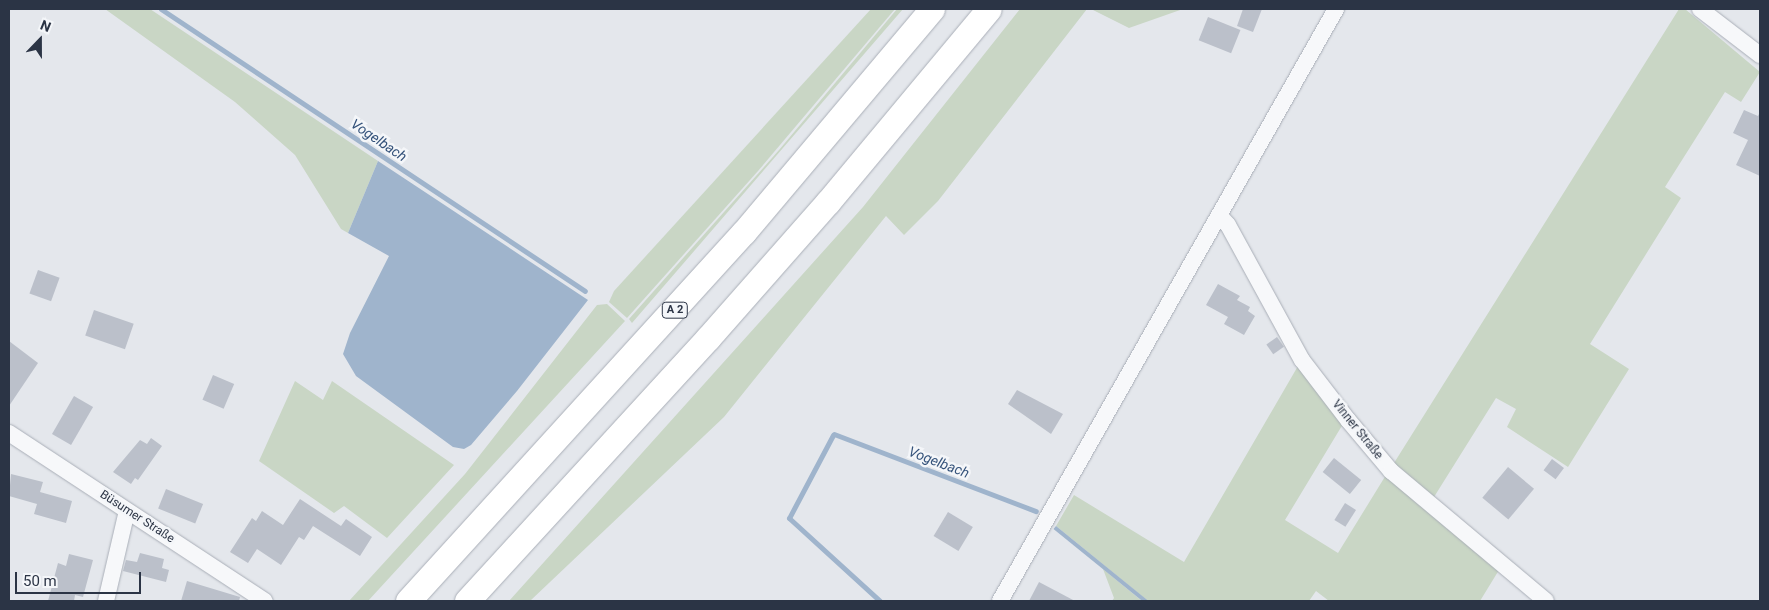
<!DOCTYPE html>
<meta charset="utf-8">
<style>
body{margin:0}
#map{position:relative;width:1769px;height:610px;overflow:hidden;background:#e4e7ec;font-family:Roboto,sans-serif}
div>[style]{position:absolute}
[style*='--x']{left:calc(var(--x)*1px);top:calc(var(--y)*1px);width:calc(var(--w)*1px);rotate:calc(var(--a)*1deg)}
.green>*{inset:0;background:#c9d6c5}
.water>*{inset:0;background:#9fb4cc;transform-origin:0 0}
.stream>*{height:5px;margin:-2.5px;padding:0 2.5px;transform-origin:2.5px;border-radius:2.5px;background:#9fb4cc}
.building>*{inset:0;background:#bbc0ca;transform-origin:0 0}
.roads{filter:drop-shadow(0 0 1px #a9aeb7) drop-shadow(0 0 1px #a9aeb7)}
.minor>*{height:16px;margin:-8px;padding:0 8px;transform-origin:8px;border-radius:8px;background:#f7f8fa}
.highway>*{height:25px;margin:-12.5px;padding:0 12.5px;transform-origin:12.5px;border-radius:12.5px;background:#fff}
span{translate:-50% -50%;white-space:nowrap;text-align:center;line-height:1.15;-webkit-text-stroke:5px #f4f6f9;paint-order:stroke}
.shield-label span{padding:1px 4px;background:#f4f6f9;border:1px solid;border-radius:4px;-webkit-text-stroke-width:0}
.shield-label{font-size:11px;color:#2b3445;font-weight:700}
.street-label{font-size:12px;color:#2b3445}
.water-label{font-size:14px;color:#34527a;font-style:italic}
.frame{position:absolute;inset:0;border:10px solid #2b3445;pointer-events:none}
.north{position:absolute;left:15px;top:15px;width:50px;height:50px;-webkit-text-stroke:4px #f4f6f9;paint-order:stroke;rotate:22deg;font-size:14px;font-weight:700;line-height:20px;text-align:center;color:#2b3445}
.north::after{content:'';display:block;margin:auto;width:18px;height:22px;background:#2b3445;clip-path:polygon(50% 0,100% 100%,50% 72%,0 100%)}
.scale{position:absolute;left:15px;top:572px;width:126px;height:22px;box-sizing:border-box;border:2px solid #2b3445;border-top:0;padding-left:6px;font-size:15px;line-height:18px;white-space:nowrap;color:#2b3445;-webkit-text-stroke:4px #f4f6f9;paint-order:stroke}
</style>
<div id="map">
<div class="green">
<i style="clip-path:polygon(105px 9px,150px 9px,378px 161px,348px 233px,341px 229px,295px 155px,235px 102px)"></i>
<i style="clip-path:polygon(871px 9px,895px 9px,758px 171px,627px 318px,609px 302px,614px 291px)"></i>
<i style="clip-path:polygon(897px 9px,903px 9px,632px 323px,629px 319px,779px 150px)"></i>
<i style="clip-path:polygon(1020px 9px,1087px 9px,938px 201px,904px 235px,886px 216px,724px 417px,530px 601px,509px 601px,863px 207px)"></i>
<i style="clip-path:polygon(1091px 9px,1183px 9px,1129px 28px)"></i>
<i style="clip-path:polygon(1679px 9px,1685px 9px,1760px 72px,1741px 102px,1725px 92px,1665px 187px,1681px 198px,1590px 344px,1629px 369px,1568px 467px,1507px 427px,1516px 409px,1496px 398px,1434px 497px,1394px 463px)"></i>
<i style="clip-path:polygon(607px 304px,625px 321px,368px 601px,349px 601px,465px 474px,597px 305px)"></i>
<i style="clip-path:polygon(1298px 366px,1343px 424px,1285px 520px,1338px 553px,1386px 475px,1499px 570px,1480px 601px,1329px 601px,1316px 591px,1309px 601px,1148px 601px,1056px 526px,1074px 495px,1184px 562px)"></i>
<i style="clip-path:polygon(295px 381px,323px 400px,332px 381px,454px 465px,387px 538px,344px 506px,334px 513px,259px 461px)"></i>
<i style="clip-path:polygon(1103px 569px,1142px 601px,1112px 601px,1114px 598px)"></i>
</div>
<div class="water">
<i style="clip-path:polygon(378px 161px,588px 300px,517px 391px,471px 445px,464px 449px,453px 447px,356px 376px,343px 354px,350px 333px,389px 256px,348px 233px)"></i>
<i style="left:1056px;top:526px;width:119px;height:4px;rotate:39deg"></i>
</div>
<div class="stream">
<i style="--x:161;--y:9;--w:509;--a:33.63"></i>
<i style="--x:834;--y:434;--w:216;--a:20.9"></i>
<i style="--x:833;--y:435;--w:94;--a:117.9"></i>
<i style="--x:789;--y:518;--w:123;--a:42.4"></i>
</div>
<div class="building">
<i style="clip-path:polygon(1243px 9px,1262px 9px,1253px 32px,1237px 26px)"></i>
<i style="left:1208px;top:17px;width:35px;height:25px;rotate:22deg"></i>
<i style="clip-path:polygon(1744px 110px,1758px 116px,1760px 112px,1760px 176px,1736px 165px,1748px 140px,1733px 133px)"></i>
<i style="left:38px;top:270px;width:23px;height:25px;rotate:20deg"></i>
<i style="clip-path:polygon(1218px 284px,1240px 296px,1237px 300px,1250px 307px,1248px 311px,1255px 316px,1244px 335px,1224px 324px,1228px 317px,1206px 305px)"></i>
<i style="left:94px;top:310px;width:42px;height:27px;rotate:19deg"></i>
<i style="left:1277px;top:337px;width:12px;height:13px;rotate:55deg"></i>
<i style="clip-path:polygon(9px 341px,38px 363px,9px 406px)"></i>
<i style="left:213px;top:375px;width:23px;height:27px;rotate:23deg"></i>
<i style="clip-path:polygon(1017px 390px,1063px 414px,1051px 434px,1008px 404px)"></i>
<i style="left:74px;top:396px;width:22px;height:44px;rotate:30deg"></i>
<i style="clip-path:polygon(151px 438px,162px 446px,138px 480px,135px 478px,131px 484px,113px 472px,140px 440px,147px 444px)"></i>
<i style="left:1334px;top:458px;width:35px;height:18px;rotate:39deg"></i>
<i style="left:1552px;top:459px;width:15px;height:14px;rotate:37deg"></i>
<i style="left:1508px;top:467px;width:34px;height:40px;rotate:40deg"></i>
<i style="clip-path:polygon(11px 474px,43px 482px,40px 492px,72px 501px,66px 523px,34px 514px,37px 504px,9px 496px)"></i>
<i style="left:166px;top:489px;width:40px;height:21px;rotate:22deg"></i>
<i style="clip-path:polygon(300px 499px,341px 526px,346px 519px,372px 537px,360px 556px,313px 526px,304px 540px,299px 537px,281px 565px,257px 549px,248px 563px,230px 552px,252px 518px,256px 521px,262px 511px,283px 525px)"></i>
<i style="left:1345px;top:503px;width:13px;height:20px;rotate:32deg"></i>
<i style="left:948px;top:512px;width:29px;height:28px;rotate:31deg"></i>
<i style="clip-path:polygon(140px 553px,164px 559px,162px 568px,169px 570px,166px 582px,123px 571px,126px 560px,137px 562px)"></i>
<i style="clip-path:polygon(69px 554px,93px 560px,83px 597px,75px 595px,74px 601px,48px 601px,58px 563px,66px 566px)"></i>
<i style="clip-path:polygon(187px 581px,240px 597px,239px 601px,181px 601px)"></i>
<i style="clip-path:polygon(1039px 582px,1075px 601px,1029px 601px)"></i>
</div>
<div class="roads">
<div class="minor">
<i style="--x:1700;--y:9;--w:76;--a:37.5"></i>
<i style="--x:1219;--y:215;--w:13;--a:48"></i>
<i style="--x:1228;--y:225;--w:154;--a:61.3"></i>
<i style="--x:1302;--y:360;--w:76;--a:52.5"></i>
<i style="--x:1348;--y:420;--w:67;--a:49.9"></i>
<i style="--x:1391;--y:471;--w:202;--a:40"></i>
<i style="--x:9;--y:433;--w:306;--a:33.3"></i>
<i style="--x:106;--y:601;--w:92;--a:-76.9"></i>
<i style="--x:1000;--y:601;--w:681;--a:-60.42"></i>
</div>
<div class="highway">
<i style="--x:408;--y:601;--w:499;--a:-47.7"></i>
<i style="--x:744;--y:232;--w:292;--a:-49.9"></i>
<i style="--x:467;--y:601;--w:357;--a:-47.5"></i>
<i style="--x:708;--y:338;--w:181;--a:-48.6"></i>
<i style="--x:828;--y:202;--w:251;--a:-50.2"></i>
</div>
</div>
<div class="shield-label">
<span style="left:675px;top:310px">A 2</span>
</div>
<div class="street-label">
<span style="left:1357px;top:430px;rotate:51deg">Vinner Straße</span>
<span style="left:137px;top:517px;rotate:33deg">Büsumer Straße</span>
</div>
<div class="water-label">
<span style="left:379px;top:140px;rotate:34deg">Vogelbach</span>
<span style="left:939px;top:462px;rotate:21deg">Vogelbach</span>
</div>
<div class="frame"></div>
<div class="north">N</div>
<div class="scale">50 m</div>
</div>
